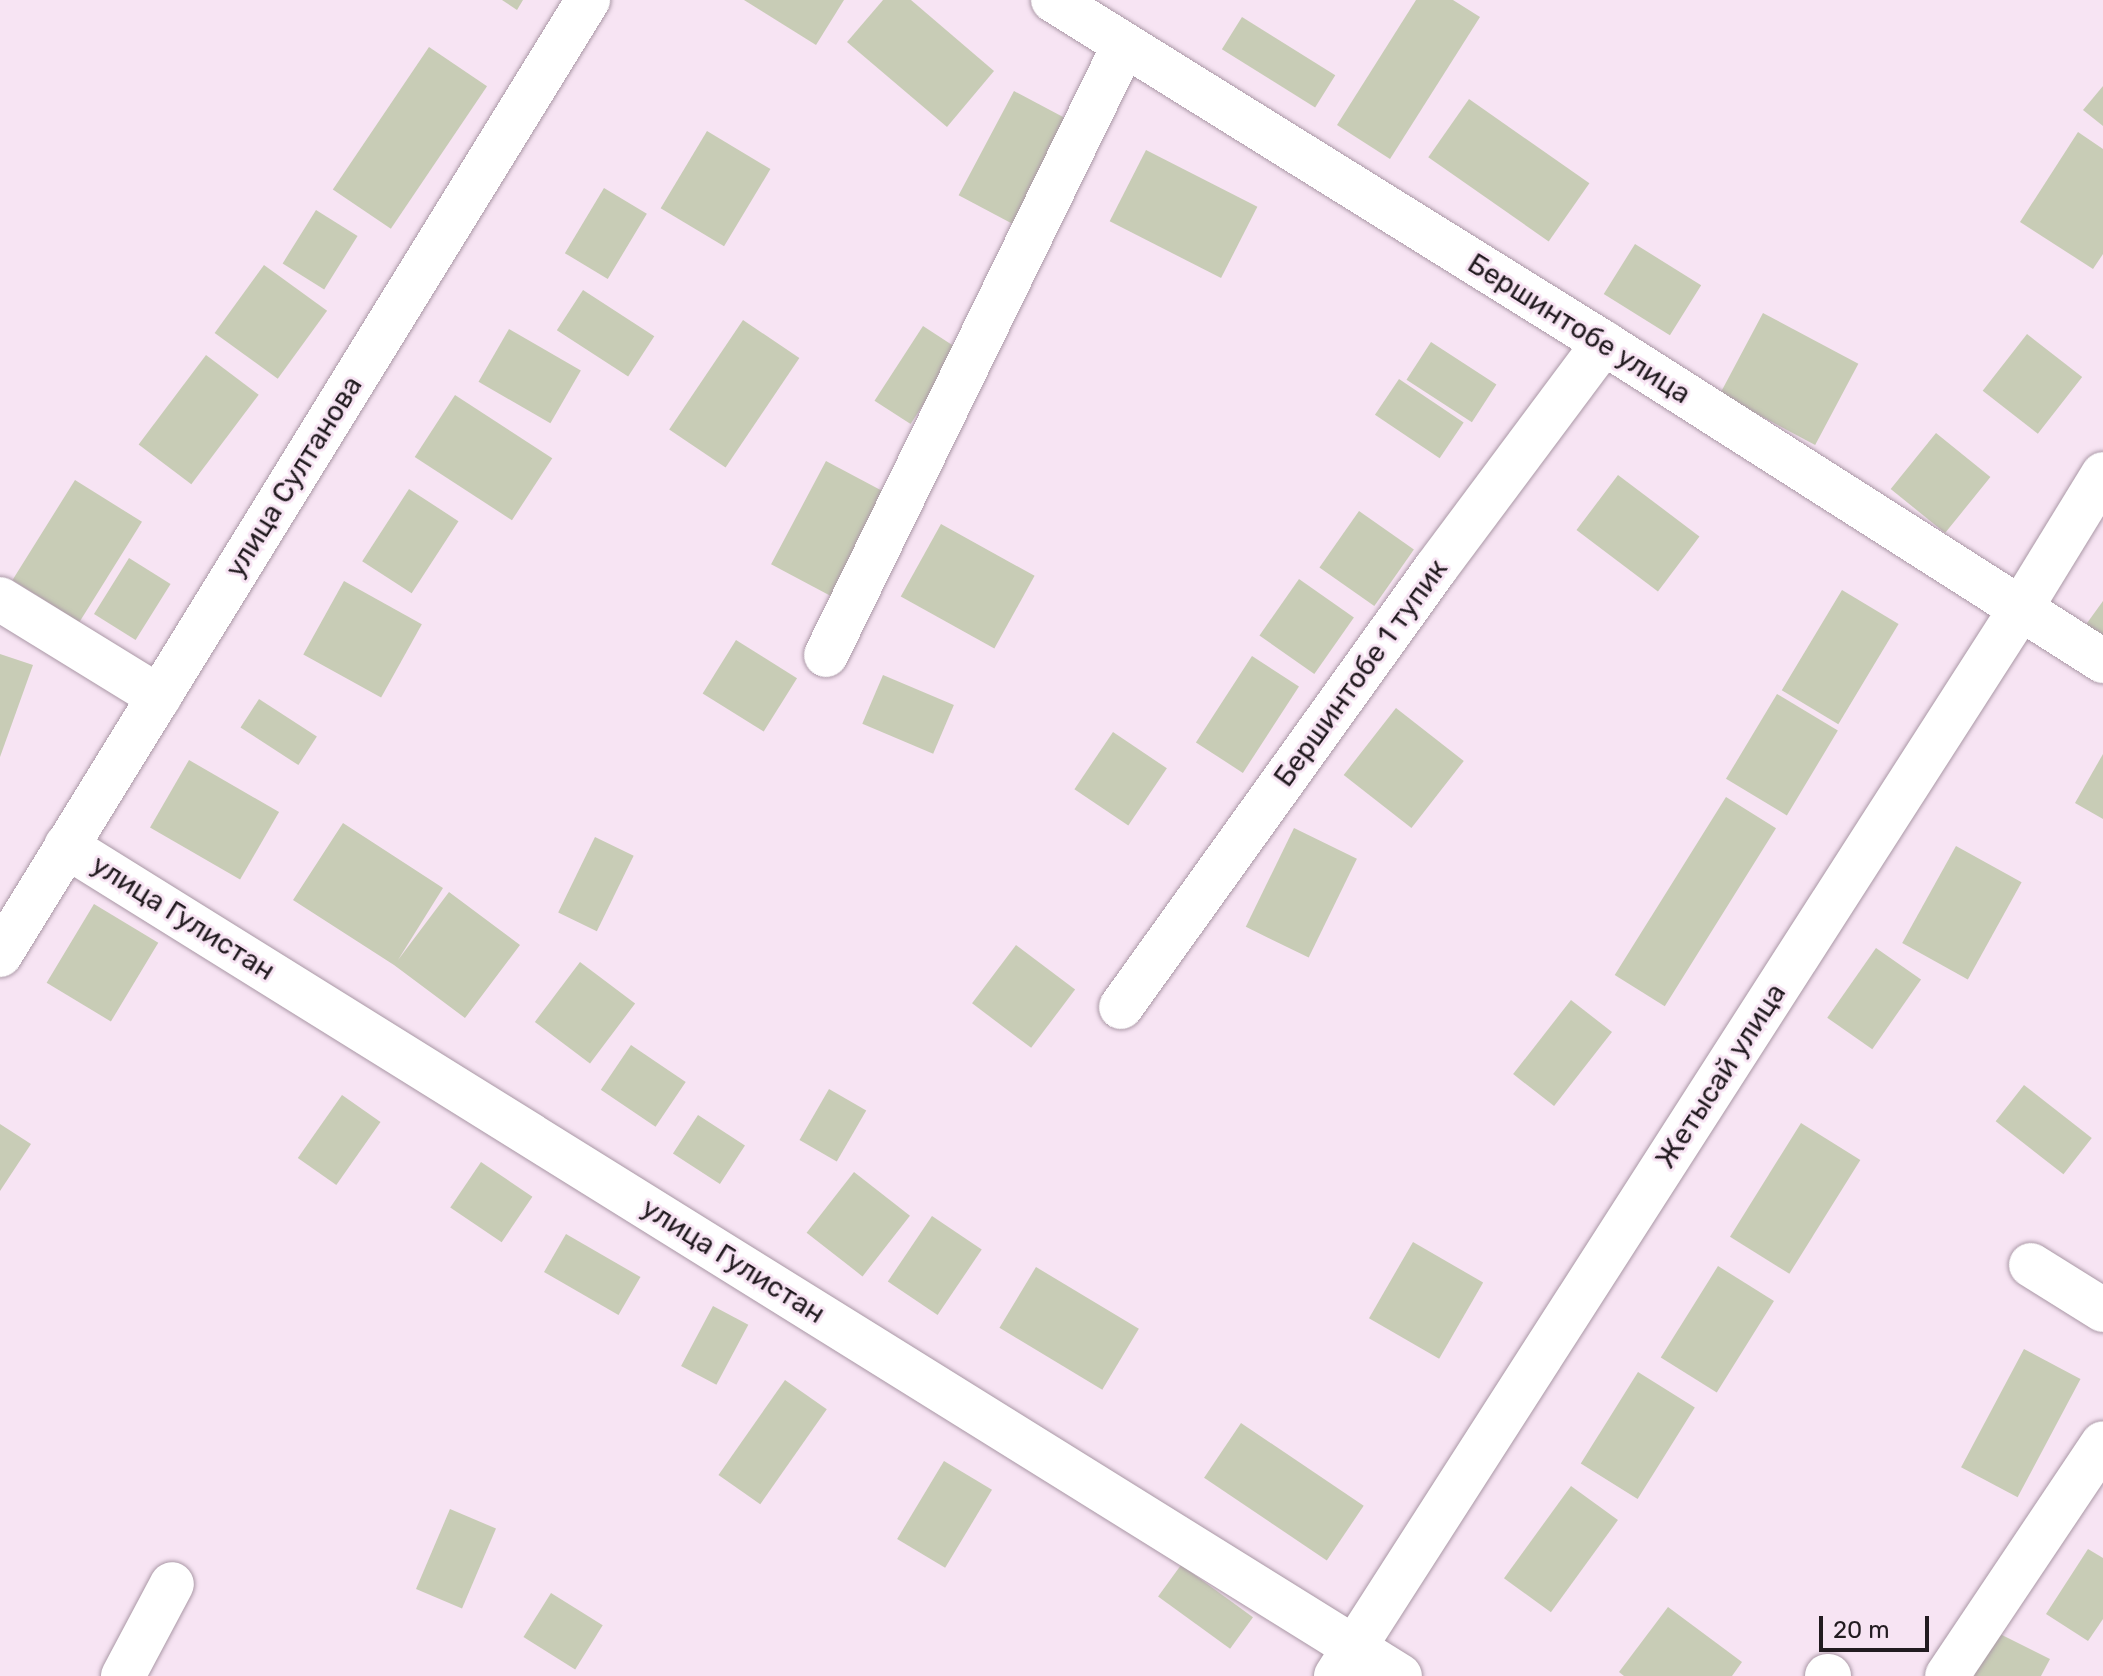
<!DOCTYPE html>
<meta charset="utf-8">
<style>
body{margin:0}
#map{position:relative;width:2103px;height:1676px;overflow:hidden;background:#f7e4f3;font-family:Rubik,sans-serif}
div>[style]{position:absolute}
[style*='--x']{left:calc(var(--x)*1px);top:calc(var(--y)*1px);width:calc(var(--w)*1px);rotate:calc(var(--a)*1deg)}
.building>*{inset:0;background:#c8ccb6;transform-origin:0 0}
.roads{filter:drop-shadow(0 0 2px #aa98a6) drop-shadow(0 0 2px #aa98a6)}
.minor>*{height:44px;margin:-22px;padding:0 22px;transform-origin:22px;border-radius:22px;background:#fff}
span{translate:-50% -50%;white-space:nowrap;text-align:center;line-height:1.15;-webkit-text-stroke:6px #f7e4f3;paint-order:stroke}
.street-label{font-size:28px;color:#221b20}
.scale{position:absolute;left:1819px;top:1616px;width:110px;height:36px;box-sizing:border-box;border:4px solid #221b20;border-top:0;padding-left:10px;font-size:24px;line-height:28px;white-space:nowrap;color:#221b20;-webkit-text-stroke:6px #f7e4f3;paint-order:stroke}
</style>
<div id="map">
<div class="building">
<i style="clip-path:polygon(502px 0,523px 0,517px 10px)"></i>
<i style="clip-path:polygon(744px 0,844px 0,816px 45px)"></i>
<i style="clip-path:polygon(883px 0,911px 0,994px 71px,947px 127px,847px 42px)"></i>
<i style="clip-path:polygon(1416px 0,1453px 0,1480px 17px,1390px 159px,1337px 125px)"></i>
<i style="left:1242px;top:17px;width:110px;height:38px;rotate:32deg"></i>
<i style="left:429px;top:47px;width:70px;height:172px;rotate:34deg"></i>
<i style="clip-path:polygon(2103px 86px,2103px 126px,2083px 110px)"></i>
<i style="left:1014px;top:91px;width:78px;height:118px;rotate:28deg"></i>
<i style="left:1469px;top:99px;width:147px;height:71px;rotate:35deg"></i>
<i style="left:707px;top:131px;width:74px;height:90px;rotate:31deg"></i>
<i style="clip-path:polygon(2078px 132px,2103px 149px,2103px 254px,2093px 269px,2020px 222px)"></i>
<i style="left:1146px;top:150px;width:125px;height:80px;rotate:27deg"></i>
<i style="left:604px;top:188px;width:50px;height:76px;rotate:31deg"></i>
<i style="left:316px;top:210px;width:49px;height:63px;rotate:32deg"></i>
<i style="left:1635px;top:244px;width:78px;height:59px;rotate:32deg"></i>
<i style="left:264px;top:265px;width:78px;height:84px;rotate:36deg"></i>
<i style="left:583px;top:290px;width:85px;height:48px;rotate:33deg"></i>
<i style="left:1763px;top:313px;width:108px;height:92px;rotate:28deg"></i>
<i style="left:743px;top:320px;width:68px;height:132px;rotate:34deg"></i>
<i style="left:923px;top:326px;width:43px;height:89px;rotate:33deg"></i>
<i style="left:509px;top:329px;width:83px;height:61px;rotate:30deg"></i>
<i style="left:2027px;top:334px;width:70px;height:72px;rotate:38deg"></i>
<i style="left:1431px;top:342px;width:78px;height:45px;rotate:33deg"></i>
<i style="left:206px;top:355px;width:66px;height:112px;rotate:37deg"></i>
<i style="left:1399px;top:379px;width:78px;height:43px;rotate:34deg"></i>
<i style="left:455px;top:395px;width:116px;height:74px;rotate:33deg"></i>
<i style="left:1936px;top:433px;width:70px;height:72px;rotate:39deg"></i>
<i style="left:826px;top:461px;width:74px;height:117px;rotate:28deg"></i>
<i style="left:1618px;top:475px;width:102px;height:69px;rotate:37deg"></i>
<i style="left:75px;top:480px;width:79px;height:118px;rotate:32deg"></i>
<i style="left:409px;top:489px;width:59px;height:86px;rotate:33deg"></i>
<i style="left:1359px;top:511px;width:67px;height:69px;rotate:35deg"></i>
<i style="left:941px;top:524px;width:107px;height:83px;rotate:29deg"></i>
<i style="left:129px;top:558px;width:49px;height:66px;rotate:32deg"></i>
<i style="left:1299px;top:579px;width:67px;height:69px;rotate:35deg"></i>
<i style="left:344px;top:581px;width:89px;height:84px;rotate:29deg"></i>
<i style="left:1842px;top:590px;width:66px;height:117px;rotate:31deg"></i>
<i style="clip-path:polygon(2103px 601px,2103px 645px,2082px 630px)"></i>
<i style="left:736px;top:640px;width:72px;height:63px;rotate:32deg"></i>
<i style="clip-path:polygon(0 654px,33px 665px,0 757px)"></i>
<i style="left:1252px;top:656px;width:56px;height:103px;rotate:33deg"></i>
<i style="left:883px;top:675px;width:77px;height:53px;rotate:23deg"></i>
<i style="left:1777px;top:694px;width:71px;height:99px;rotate:31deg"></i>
<i style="left:259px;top:699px;width:69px;height:34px;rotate:33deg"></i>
<i style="left:1396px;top:708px;width:86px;height:85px;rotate:38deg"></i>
<i style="left:1113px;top:732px;width:65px;height:69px;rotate:34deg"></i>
<i style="clip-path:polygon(2103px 754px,2103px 819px,2075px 803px)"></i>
<i style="left:189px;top:760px;width:104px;height:78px;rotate:30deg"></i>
<i style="left:1726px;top:797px;width:59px;height:210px;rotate:32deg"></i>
<i style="clip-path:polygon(343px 823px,443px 888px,398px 960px,449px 892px,520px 945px,465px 1018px,394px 965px,293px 900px)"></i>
<i style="left:1294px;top:828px;width:70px;height:110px;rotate:26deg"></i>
<i style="left:595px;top:837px;width:43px;height:84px;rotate:26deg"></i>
<i style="left:1956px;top:846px;width:75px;height:111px;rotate:29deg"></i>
<i style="left:94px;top:904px;width:75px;height:92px;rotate:31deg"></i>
<i style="left:1016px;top:945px;width:74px;height:73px;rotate:37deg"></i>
<i style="left:1876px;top:948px;width:55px;height:85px;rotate:35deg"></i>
<i style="left:580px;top:962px;width:69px;height:75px;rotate:37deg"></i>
<i style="left:1571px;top:1000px;width:52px;height:94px;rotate:38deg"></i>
<i style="left:631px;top:1045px;width:66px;height:54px;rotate:34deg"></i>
<i style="left:2024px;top:1085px;width:86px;height:46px;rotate:38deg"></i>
<i style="left:829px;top:1089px;width:43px;height:59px;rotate:30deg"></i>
<i style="left:342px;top:1095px;width:47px;height:77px;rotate:35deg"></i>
<i style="left:698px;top:1115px;width:56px;height:46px;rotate:33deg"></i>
<i style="left:1801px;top:1123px;width:70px;height:134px;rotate:32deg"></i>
<i style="clip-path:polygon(0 1124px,31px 1144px,0 1191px)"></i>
<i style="left:481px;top:1162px;width:62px;height:55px;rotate:34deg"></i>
<i style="left:854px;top:1172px;width:71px;height:77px;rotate:38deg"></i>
<i style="left:932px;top:1216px;width:60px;height:79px;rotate:34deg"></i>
<i style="left:566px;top:1234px;width:86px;height:44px;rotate:30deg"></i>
<i style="left:1413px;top:1242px;width:81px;height:88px;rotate:30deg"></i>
<i style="left:1718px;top:1266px;width:66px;height:108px;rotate:32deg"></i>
<i style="left:1036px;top:1267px;width:120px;height:71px;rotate:31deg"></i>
<i style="left:713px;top:1306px;width:40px;height:68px;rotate:28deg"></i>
<i style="left:2024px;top:1349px;width:64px;height:134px;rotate:28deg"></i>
<i style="left:1638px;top:1372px;width:67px;height:108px;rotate:32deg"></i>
<i style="left:785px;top:1380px;width:51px;height:116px;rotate:35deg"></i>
<i style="left:1241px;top:1423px;width:148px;height:66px;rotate:34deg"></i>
<i style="left:944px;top:1461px;width:56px;height:91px;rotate:31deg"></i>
<i style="left:1571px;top:1486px;width:58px;height:114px;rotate:36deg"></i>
<i style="left:450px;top:1509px;width:50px;height:87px;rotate:23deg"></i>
<i style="clip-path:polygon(2088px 1549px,2103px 1558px,2103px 1619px,2088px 1641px,2046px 1614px)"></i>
<i style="left:1181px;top:1565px;width:89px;height:39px;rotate:36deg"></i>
<i style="left:551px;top:1593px;width:61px;height:52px;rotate:32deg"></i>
<i style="clip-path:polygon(1668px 1607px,1742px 1662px,1732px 1676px,1624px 1676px,1619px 1672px)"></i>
<i style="clip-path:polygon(1996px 1632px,2050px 1659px,2041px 1676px,1974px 1676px)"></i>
</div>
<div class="roads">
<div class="minor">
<i style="--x:1053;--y:0;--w:649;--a:31.9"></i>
<i style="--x:1604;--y:343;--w:592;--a:32.51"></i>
<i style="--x:0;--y:599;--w:187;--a:31.6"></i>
<i style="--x:826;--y:655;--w:679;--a:-63.96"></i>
<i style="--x:66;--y:846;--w:1571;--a:31.89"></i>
<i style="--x:0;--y:955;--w:1122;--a:-58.38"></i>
<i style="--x:1121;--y:1007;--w:540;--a:-54.34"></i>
<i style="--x:1436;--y:568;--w:281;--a:-53.3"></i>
<i style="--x:2031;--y:1265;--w:85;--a:32"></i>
<i style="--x:123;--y:1676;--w:104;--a:-62"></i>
<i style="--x:1336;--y:1676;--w:1269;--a:-57.32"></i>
<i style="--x:2021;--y:608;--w:157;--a:-58.5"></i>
<i style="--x:1827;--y:1676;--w:2;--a:0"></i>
<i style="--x:1947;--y:1676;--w:280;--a:-56.2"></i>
</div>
</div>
<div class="street-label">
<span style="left:1579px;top:329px;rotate:32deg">Бершинтобе улица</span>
<span style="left:294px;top:477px;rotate:-58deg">улица Султанова</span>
<span style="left:1361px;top:673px;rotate:-54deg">Бершинтобе 1 тупик</span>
<span style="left:183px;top:918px;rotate:32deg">улица Гулистан</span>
<span style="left:1721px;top:1076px;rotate:-57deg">Жетысай улица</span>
<span style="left:733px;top:1261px;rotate:32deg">улица Гулистан</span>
</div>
<div class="scale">20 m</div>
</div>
